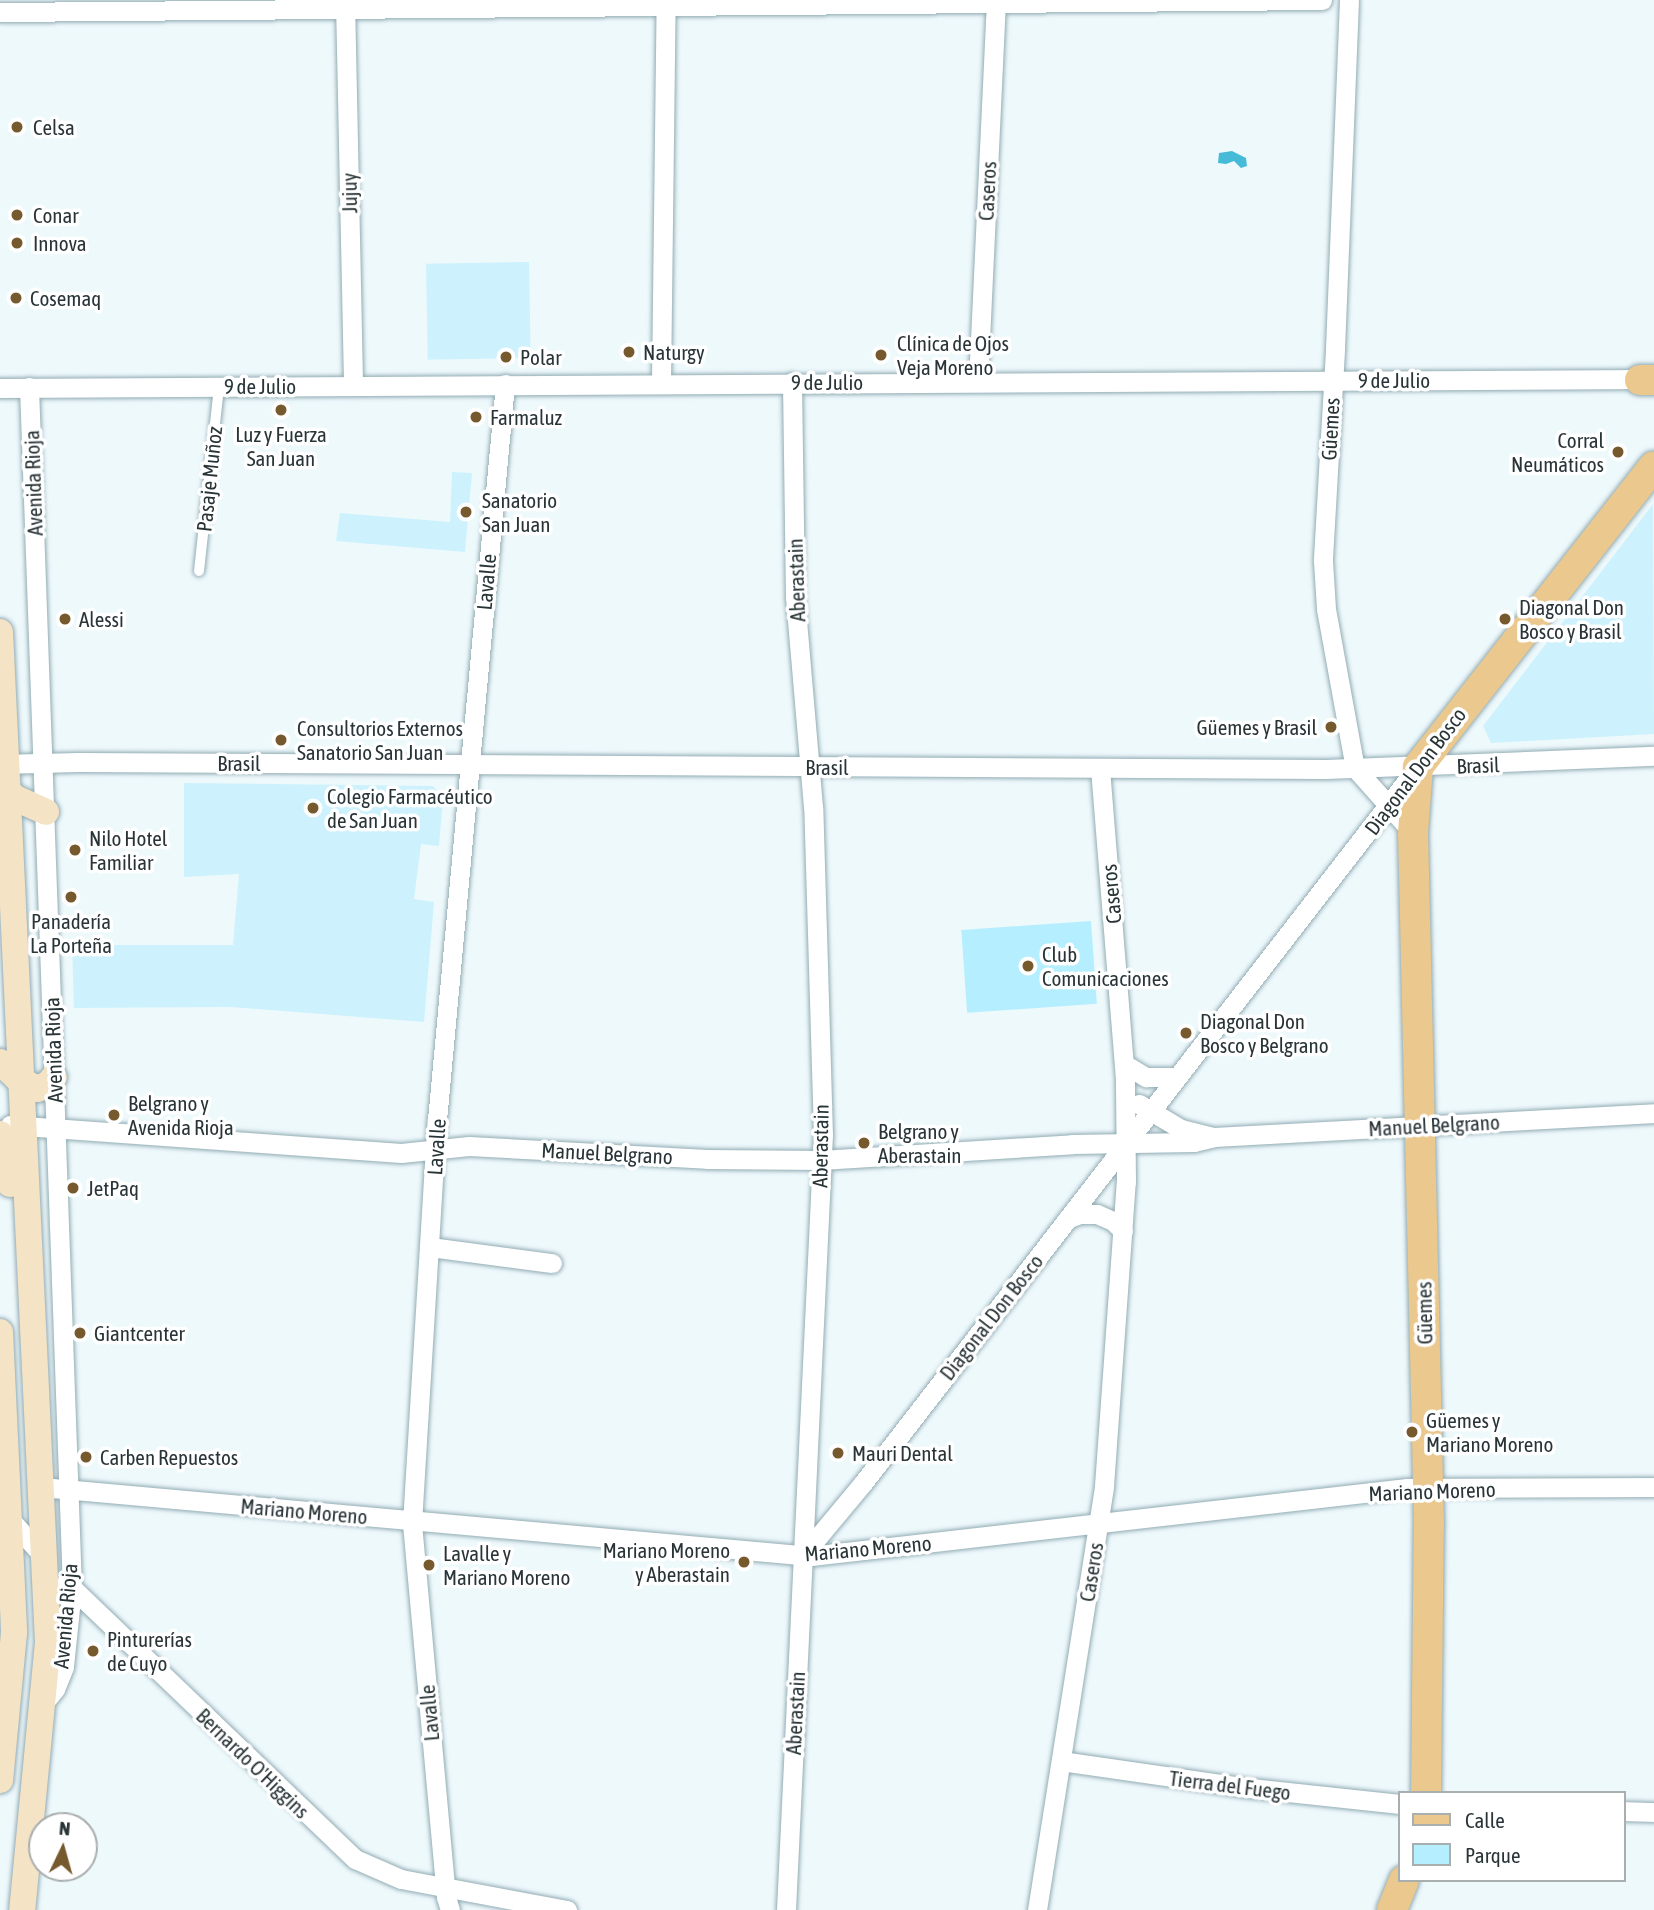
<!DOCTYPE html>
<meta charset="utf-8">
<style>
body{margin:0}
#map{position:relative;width:1654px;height:1910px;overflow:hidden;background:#eef9fc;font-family:"Asap Condensed",sans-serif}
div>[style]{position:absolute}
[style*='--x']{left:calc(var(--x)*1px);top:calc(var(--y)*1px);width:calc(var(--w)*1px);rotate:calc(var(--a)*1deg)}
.built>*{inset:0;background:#cdf2fd;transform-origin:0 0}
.green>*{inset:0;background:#b5eefe;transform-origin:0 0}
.water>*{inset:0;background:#46bbd8}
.roads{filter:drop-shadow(0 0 2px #92acb4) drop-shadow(0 0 2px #92acb4)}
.lane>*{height:10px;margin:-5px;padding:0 5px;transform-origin:5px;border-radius:5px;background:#fff}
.street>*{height:19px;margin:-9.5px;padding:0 9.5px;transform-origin:9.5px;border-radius:9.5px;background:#fff}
.secondary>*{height:26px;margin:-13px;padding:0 13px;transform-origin:13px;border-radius:13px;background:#f5e3c6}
.primary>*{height:30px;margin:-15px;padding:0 15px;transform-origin:15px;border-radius:15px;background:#ebc88e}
.dots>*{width:19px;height:19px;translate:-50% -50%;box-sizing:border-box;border:4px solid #fff;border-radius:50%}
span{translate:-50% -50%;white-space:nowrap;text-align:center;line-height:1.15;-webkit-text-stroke:7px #fff;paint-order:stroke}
.poi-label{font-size:21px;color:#293437}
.left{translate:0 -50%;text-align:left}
.right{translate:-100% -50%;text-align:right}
.street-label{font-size:21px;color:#293437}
.legend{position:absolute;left:1398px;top:1791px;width:228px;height:91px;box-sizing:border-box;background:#fff;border:2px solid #a9aeaf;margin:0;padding:9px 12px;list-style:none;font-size:21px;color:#293437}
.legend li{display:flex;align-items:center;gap:14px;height:35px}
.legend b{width:35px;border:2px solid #a9aeaf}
.north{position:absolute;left:28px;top:1812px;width:70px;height:70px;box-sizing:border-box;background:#fff;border:2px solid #a9aeaf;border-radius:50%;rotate:5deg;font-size:19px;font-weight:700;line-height:28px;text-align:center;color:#293437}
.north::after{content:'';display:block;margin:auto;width:24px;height:32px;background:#76592d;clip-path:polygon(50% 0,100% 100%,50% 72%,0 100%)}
</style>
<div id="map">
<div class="built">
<i style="left:529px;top:262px;width:96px;height:103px;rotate:89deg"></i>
<i style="clip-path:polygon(452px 472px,472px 473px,465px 552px,336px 541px,340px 513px,450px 522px)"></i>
<i style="clip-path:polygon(1653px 504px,1654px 734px,1491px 743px,1483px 726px)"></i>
<i style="clip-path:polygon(184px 783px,433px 786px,443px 798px,439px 846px,421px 844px,414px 899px,434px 902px,424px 1022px,231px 1007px,74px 1008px,72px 945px,233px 945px,239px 874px,184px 877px)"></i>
</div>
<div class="green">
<i style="left:1091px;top:921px;width:83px;height:130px;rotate:86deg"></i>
</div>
<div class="water">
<i style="clip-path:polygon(1232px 151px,1246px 158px,1247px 166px,1241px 168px,1234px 161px,1226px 164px,1218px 163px,1219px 153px)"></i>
</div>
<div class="roads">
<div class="lane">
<i style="--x:199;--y:571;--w:186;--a:-83.8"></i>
</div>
<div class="street">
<i style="--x:345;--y:0;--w:385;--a:88.8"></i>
<i style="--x:1349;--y:0;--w:350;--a:92.3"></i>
<i style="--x:1335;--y:350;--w:211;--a:93.3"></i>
<i style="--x:1323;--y:561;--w:48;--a:86.4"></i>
<i style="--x:1326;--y:609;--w:162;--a:79.7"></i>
<i style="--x:1355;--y:768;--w:87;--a:48.3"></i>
<i style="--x:0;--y:12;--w:1322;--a:-0.52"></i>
<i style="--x:978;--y:382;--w:382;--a:-87.3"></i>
<i style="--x:661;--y:383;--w:383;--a:-89.3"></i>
<i style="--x:29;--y:387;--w:1203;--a:87.95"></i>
<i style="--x:72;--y:1589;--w:78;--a:95.9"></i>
<i style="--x:64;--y:1667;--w:24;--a:112"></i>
<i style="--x:55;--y:1689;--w:21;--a:129"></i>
<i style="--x:0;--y:388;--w:1649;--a:-0.31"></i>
<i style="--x:0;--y:764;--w:78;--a:-1.5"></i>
<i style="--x:78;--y:762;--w:1248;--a:0.32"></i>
<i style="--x:1326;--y:769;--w:328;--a:-2.3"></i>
<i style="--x:1124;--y:1064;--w:26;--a:31"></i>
<i style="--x:1146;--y:1077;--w:30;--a:0"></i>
<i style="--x:1139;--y:1104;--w:49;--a:30.8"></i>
<i style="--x:1181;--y:1129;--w:34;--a:14"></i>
<i style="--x:1214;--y:1137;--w:441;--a:-3.1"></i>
<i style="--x:10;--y:1125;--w:392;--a:4.1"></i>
<i style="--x:401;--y:1153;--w:68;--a:-5.9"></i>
<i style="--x:469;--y:1146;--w:238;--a:3.1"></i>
<i style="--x:707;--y:1159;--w:114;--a:0.5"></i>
<i style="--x:821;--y:1160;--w:252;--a:-3.6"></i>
<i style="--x:1072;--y:1144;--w:122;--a:-0.9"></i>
<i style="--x:1194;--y:1142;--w:21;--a:-14"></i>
<i style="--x:1067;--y:1219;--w:14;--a:-21"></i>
<i style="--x:1080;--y:1214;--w:17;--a:0"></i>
<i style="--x:1097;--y:1214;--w:17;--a:24"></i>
<i style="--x:1113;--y:1221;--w:14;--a:45"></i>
<i style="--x:430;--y:1247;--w:123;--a:7.5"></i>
<i style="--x:41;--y:1487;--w:773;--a:5.12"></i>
<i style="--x:811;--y:1556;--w:600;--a:-6.51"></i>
<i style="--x:1407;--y:1488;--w:247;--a:-0.2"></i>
<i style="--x:5;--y:1514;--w:61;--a:47.7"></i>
<i style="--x:803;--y:1555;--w:94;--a:-50.2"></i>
<i style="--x:863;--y:1483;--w:902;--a:-52.25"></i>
<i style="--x:66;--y:1582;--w:400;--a:43.8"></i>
<i style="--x:355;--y:1859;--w:50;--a:23.5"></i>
<i style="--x:401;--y:1879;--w:169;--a:10.6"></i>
<i style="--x:1061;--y:1761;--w:182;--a:8.2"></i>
<i style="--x:1241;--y:1787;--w:160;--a:6.1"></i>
<i style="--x:1624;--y:1811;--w:30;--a:2"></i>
<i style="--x:450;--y:1910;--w:14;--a:-107"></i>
<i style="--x:446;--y:1897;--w:376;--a:-95.2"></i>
<i style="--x:412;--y:1523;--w:404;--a:-86.5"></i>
<i style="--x:437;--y:1120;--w:739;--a:-84.72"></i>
<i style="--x:786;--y:1910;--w:776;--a:-87.27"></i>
<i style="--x:823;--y:1135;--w:328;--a:-91.7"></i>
<i style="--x:813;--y:807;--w:211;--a:-94.9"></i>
<i style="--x:795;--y:597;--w:215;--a:-90.8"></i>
<i style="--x:1037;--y:1910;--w:429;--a:-81"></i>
<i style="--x:1104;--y:1486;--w:305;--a:-85.9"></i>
<i style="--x:1126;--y:1182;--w:103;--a:-90.6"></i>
<i style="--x:1125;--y:1079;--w:312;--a:-94.6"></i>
</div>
<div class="secondary">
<i style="--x:0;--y:632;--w:1011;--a:87.28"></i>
<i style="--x:48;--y:1642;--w:269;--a:95.5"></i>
<i style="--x:8;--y:791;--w:10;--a:45"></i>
<i style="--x:15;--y:798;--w:34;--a:24"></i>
<i style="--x:0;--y:1062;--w:22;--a:43"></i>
<i style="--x:16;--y:1077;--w:24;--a:30"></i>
<i style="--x:37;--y:1089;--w:12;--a:-24"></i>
<i style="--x:48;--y:1084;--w:9;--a:-49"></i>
<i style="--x:0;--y:1134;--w:24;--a:71"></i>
<i style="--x:8;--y:1157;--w:27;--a:86"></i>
<i style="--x:0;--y:1332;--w:301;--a:87.3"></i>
<i style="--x:14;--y:1633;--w:148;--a:95.4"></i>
</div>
<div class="primary">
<i style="--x:1640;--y:380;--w:14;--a:0"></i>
<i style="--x:1426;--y:1793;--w:268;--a:-89.4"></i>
<i style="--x:1429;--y:1525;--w:692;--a:-91.32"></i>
<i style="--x:1413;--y:833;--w:66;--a:-85.7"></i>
<i style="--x:1418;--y:767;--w:382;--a:-51.9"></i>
<i style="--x:1392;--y:1910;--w:32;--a:-68"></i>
</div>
</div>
<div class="dots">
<i style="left:17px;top:127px;background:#76592d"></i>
<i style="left:17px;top:215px;background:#76592d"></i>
<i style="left:17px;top:243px;background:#76592d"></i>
<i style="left:16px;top:298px;background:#76592d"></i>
<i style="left:629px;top:352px;background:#76592d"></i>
<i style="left:881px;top:355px;background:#76592d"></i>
<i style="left:506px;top:357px;background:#76592d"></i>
<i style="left:281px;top:410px;background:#76592d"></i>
<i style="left:476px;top:417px;background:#76592d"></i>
<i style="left:1618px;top:452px;background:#76592d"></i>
<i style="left:466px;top:512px;background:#76592d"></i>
<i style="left:65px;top:619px;background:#76592d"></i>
<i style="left:1505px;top:619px;background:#76592d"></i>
<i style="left:1331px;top:727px;background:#76592d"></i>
<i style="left:281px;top:740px;background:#76592d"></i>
<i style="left:313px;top:808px;background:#76592d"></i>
<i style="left:75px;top:850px;background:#76592d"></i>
<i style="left:71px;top:897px;background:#76592d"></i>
<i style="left:1028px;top:966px;background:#76592d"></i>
<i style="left:1186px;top:1033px;background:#76592d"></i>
<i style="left:114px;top:1115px;background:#76592d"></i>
<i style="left:864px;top:1143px;background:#76592d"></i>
<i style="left:73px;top:1188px;background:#76592d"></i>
<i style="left:80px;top:1333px;background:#76592d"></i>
<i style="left:1412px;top:1432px;background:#76592d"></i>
<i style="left:838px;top:1453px;background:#76592d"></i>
<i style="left:86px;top:1457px;background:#76592d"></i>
<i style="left:744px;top:1562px;background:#76592d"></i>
<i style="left:429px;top:1565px;background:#76592d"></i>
<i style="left:93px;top:1651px;background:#76592d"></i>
</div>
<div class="poi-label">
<span class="left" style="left:33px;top:127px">Celsa</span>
<span class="left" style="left:33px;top:215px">Conar</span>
<span class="left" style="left:33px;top:243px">Innova</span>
<span class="left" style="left:30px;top:298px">Cosemaq</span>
<span class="left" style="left:897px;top:355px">Clínica de Ojos<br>Veja Moreno</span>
<span class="left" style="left:643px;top:352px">Naturgy</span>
<span class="left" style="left:520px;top:357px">Polar</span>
<span class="left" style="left:490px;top:417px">Farmaluz</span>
<span style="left:281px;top:446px">Luz y Fuerza<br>San Juan</span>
<span class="right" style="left:1604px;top:452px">Corral<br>Neumáticos</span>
<span class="left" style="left:482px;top:512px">Sanatorio<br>San Juan</span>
<span class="left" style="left:1519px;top:619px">Diagonal Don<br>Bosco y Brasil</span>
<span class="left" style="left:79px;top:619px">Alessi</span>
<span class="right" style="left:1317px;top:727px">Güemes y Brasil</span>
<span class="left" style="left:297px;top:740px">Consultorios Externos<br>Sanatorio San Juan</span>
<span class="left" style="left:327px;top:808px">Colegio Farmacéutico<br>de San Juan</span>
<span class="left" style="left:89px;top:850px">Nilo Hotel<br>Familiar</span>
<span style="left:71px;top:933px">Panadería<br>La Porteña</span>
<span class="left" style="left:1042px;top:966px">Club<br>Comunicaciones</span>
<span class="left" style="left:1200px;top:1033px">Diagonal Don<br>Bosco y Belgrano</span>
<span class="left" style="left:128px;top:1115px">Belgrano y<br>Avenida Rioja</span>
<span class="left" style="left:878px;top:1143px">Belgrano y<br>Aberastain</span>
<span class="left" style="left:87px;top:1188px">JetPaq</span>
<span class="left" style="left:94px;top:1333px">Giantcenter</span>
<span class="left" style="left:1426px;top:1432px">Güemes y<br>Mariano Moreno</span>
<span class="left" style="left:852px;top:1453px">Mauri Dental</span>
<span class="left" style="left:100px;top:1457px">Carben Repuestos</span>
<span class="right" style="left:730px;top:1562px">Mariano Moreno<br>y Aberastain</span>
<span class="left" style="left:443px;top:1565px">Lavalle y<br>Mariano Moreno</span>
<span class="left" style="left:107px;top:1651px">Pinturerías<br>de Cuyo</span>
</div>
<div class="street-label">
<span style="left:987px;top:191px;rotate:-87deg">Caseros</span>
<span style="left:349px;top:193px;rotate:-91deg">Jujuy</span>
<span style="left:1394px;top:380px">9 de Julio</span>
<span style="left:827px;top:382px">9 de Julio</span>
<span style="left:260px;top:386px">9 de Julio</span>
<span style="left:1330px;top:429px;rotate:-87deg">Güemes</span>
<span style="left:209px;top:479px;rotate:-84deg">Pasaje Muñoz</span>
<span style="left:33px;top:483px;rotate:-92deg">Avenida Rioja</span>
<span style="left:796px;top:580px;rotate:-92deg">Aberastain</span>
<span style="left:486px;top:582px;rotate:-85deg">Lavalle</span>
<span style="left:239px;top:763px">Brasil</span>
<span style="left:1478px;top:765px;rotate:-2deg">Brasil</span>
<span style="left:827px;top:767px">Brasil</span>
<span style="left:1415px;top:771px;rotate:-53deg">Diagonal Don Bosco</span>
<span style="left:1111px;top:894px;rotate:-95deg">Caseros</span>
<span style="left:53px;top:1050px;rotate:-92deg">Avenida Rioja</span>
<span style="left:1434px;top:1125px;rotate:-3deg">Manuel Belgrano</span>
<span style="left:820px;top:1146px;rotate:-89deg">Aberastain</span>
<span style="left:436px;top:1147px;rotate:-86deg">Lavalle</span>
<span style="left:607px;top:1153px;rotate:3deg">Manuel Belgrano</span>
<span style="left:1424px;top:1313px;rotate:-91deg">Güemes</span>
<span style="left:991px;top:1317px;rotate:-52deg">Diagonal Don Bosco</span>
<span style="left:1432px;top:1491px;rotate:-2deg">Mariano Moreno</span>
<span style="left:304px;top:1511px;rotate:5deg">Mariano Moreno</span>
<span style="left:868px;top:1548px;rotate:-5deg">Mariano Moreno</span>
<span style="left:1091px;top:1572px;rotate:-81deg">Caseros</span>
<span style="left:65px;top:1616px;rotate:-85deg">Avenida Rioja</span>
<span style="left:429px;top:1713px;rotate:-95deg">Lavalle</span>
<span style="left:795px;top:1713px;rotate:-87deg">Aberastain</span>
<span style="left:253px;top:1763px;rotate:44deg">Bernardo O'Higgins</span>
<span style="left:1230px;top:1785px;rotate:7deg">Tierra del Fuego</span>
</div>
<ul class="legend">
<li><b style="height:9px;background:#ebc88e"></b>Calle</li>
<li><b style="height:19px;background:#b5eefe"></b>Parque</li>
</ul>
<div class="north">N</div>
</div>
